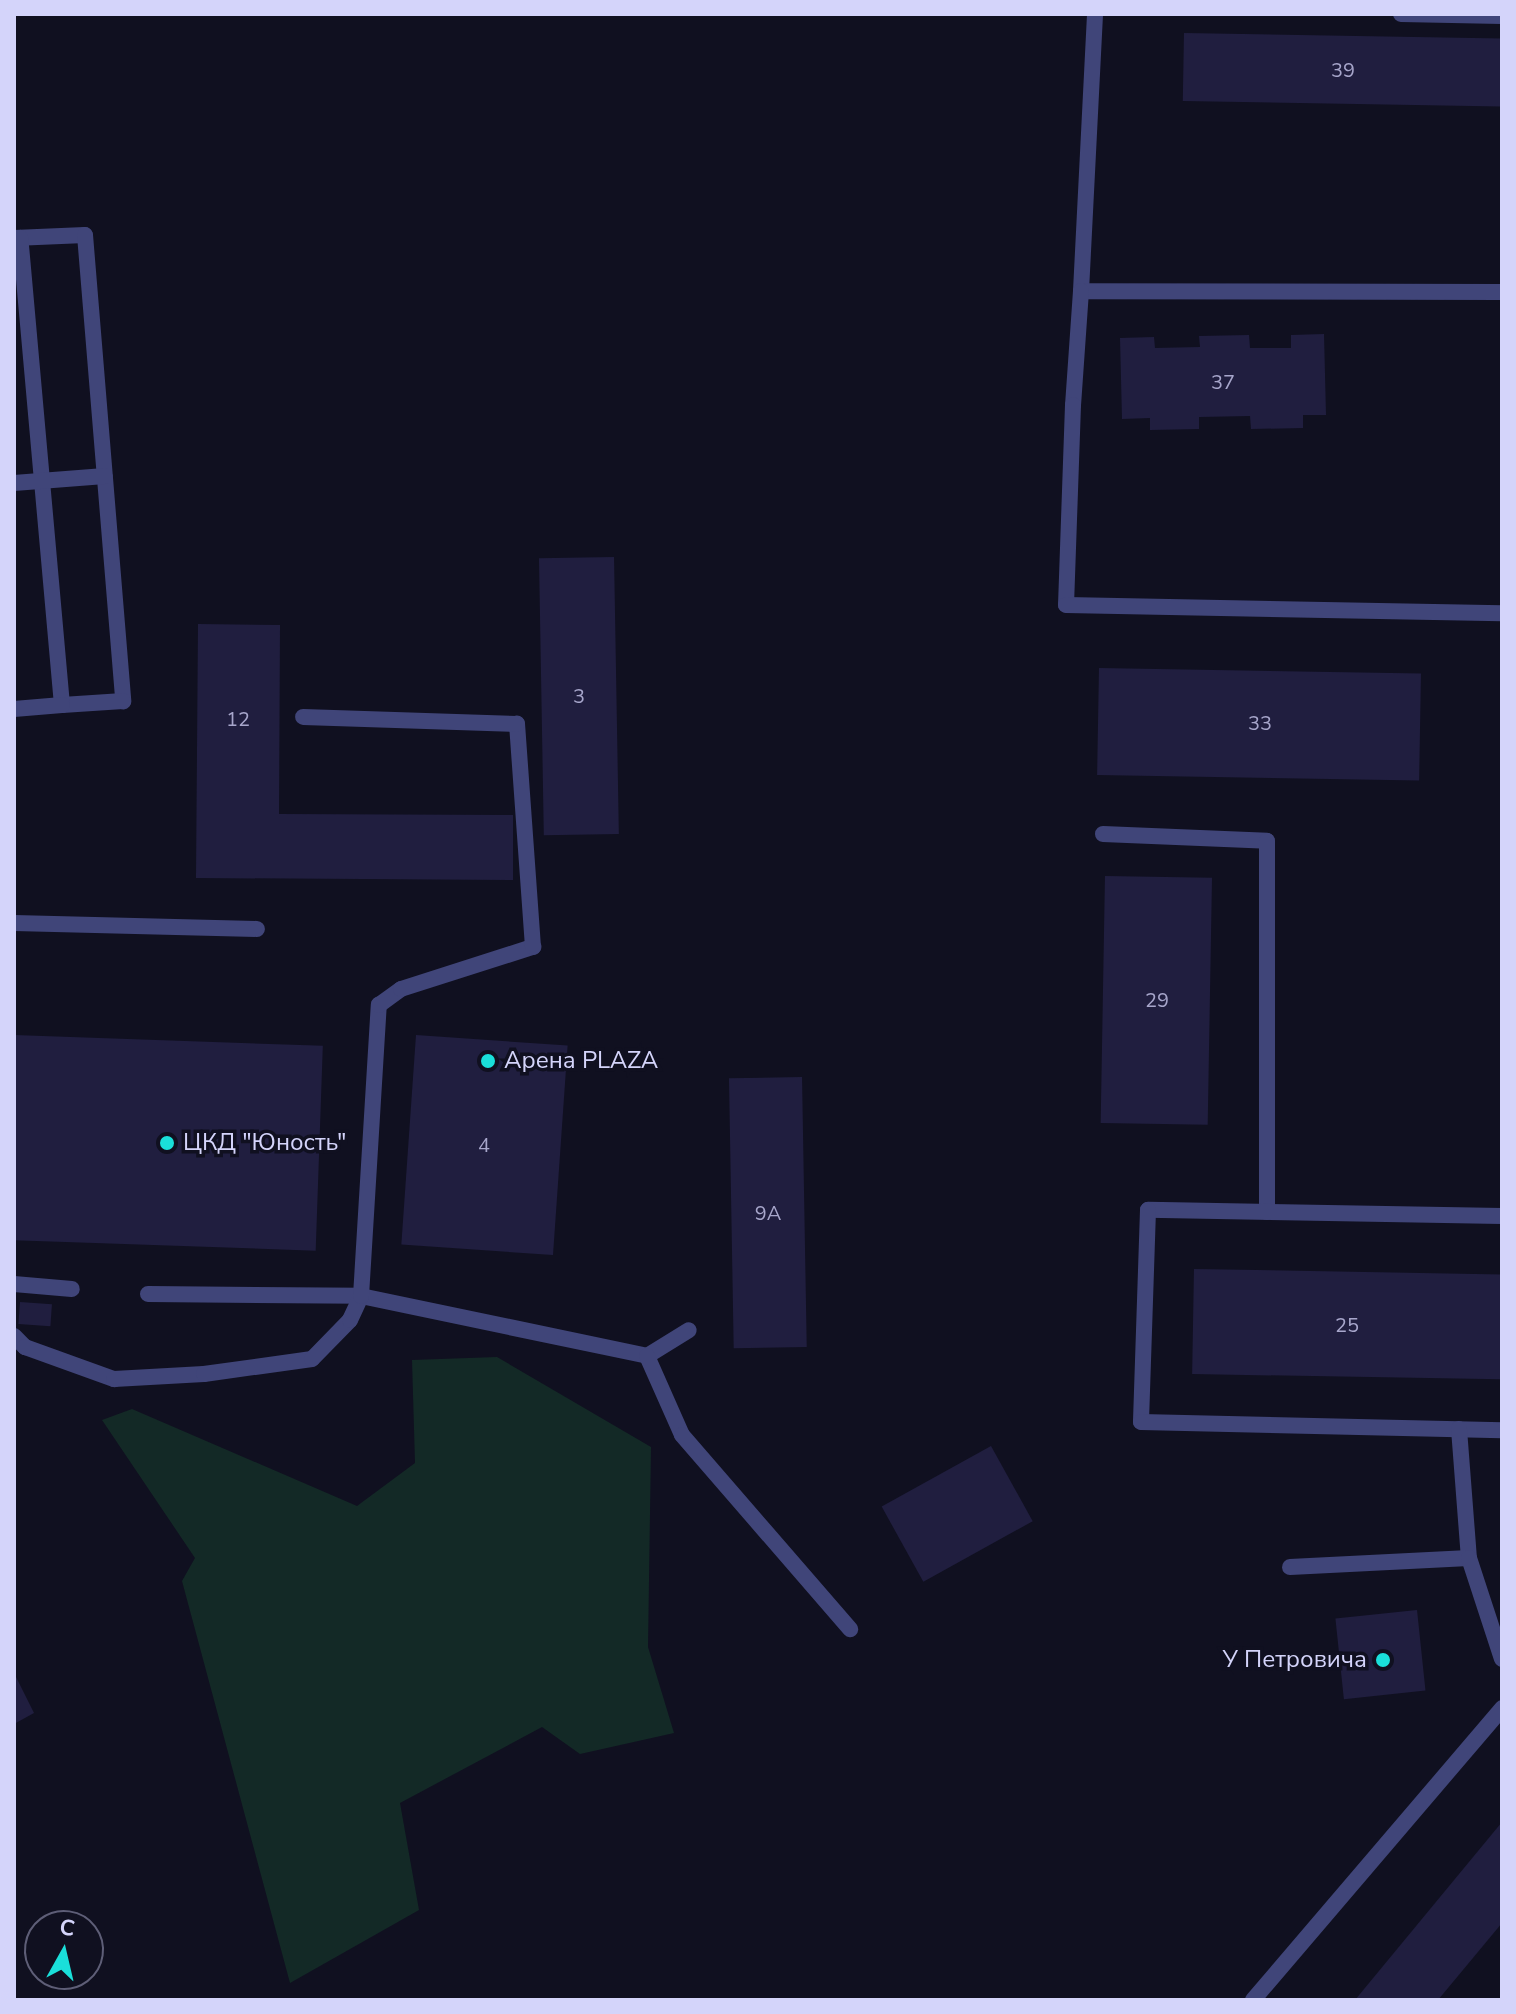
<!DOCTYPE html>
<meta charset="utf-8">
<style>
body{margin:0}
#map{position:relative;width:1516px;height:2014px;overflow:hidden;background:#101020;font-family:"Nunito Sans",sans-serif}
div>[style]{position:absolute}
[style*='--x']{left:calc(var(--x)*1px);top:calc(var(--y)*1px);width:calc(var(--w)*1px);rotate:calc(var(--a)*1deg)}
.green>*{inset:0;background:#132926}
.building>*{inset:0;background:#201e3f;transform-origin:0 0}
.lane>*{height:16px;margin:-8px;padding:0 8px;transform-origin:8px;border-radius:8px;background:#404579}
.dots>*{width:22px;height:22px;translate:-50% -50%;box-sizing:border-box;border:4px solid #101020;border-radius:50%}
span{translate:-50% -50%;white-space:nowrap;text-align:center;line-height:1.15;-webkit-text-stroke:7px #101020;paint-order:stroke}
.number-label{font-size:20px;color:#a7a6cb}
.number-label span{-webkit-text-stroke-width:0}
.poi-label{font-size:24px;color:#d4d4fa}
.left{translate:0 -50%;text-align:left}
.right{translate:-100% -50%;text-align:right}
.frame{position:absolute;inset:0;border:16px solid #d4d4fa;pointer-events:none}
.north{position:absolute;left:24px;top:1910px;width:80px;height:80px;box-sizing:border-box;background:#101020;border:2px solid #5e5e77;border-radius:50%;rotate:8deg;font-size:22px;font-weight:700;line-height:32px;text-align:center;color:#d4d4fa}
.north::after{content:'';display:block;margin:auto;width:28px;height:36px;background:#1adfda;clip-path:polygon(50% 0,100% 100%,50% 72%,0 100%)}
</style>
<div id="map">
<div class="green">
<i style="clip-path:polygon(497px 1357px,651px 1447px,648px 1647px,674px 1733px,580px 1754px,542px 1727px,400px 1803px,419px 1910px,290px 1983px,182px 1581px,195px 1558px,102px 1420px,132px 1409px,357px 1506px,415px 1463px,412px 1360px)"></i>
</div>
<div class="building">
<i style="left:1184px;top:33px;width:318px;height:68px;rotate:1deg"></i>
<i style="clip-path:polygon(1324px 334px,1326px 415px,1303px 415px,1303px 428px,1251px 429px,1250px 416px,1199px 417px,1199px 429px,1150px 430px,1150px 418px,1122px 419px,1120px 338px,1154px 337px,1155px 348px,1200px 347px,1199px 336px,1249px 335px,1250px 348px,1291px 348px,1291px 335px)"></i>
<i style="left:614px;top:557px;width:277px;height:75px;rotate:89deg"></i>
<i style="clip-path:polygon(198px 624px,280px 625px,279px 814px,513px 815px,513px 880px,196px 878px)"></i>
<i style="left:1099px;top:668px;width:322px;height:107px;rotate:1deg"></i>
<i style="left:1105px;top:876px;width:107px;height:247px;rotate:1deg"></i>
<i style="left:14px;top:1035px;width:309px;height:205px;rotate:2deg"></i>
<i style="left:416px;top:1035px;width:152px;height:210px;rotate:4deg"></i>
<i style="left:802px;top:1077px;width:270px;height:73px;rotate:89deg"></i>
<i style="left:1194px;top:1269px;width:308px;height:105px;rotate:1deg"></i>
<i style="left:20px;top:1302px;width:32px;height:22px;rotate:4deg"></i>
<i style="left:991px;top:1446px;width:86px;height:125px;rotate:61deg"></i>
<i style="left:1417px;top:1610px;width:81px;height:82px;rotate:84deg"></i>
<i style="clip-path:polygon(14px 1673px,34px 1713px,14px 1724px)"></i>
<i style="clip-path:polygon(1502px 1822px,1502px 1923px,1438px 2000px,1355px 2000px)"></i>
</div>
<div class="lane">
<i style="--x:1401;--y:14;--w:101;--a:1.1"></i>
<i style="--x:14;--y:238;--w:71;--a:-2.4"></i>
<i style="--x:85;--y:235;--w:468;--a:85.3"></i>
<i style="--x:123;--y:701;--w:61;--a:176.2"></i>
<i style="--x:62;--y:705;--w:469;--a:-95.1"></i>
<i style="--x:1081;--y:291;--w:277;--a:-87.1"></i>
<i style="--x:1502;--y:292;--w:421;--a:-179.9"></i>
<i style="--x:1081;--y:291;--w:114;--a:94"></i>
<i style="--x:1073;--y:405;--w:200;--a:92"></i>
<i style="--x:1066;--y:605;--w:436;--a:1.1"></i>
<i style="--x:14;--y:483;--w:91;--a:-4.4"></i>
<i style="--x:14;--y:709;--w:48;--a:-4.8"></i>
<i style="--x:1103;--y:834;--w:164;--a:2.4"></i>
<i style="--x:1267;--y:841;--w:371;--a:90"></i>
<i style="--x:14;--y:923;--w:243;--a:1.4"></i>
<i style="--x:1502;--y:1216;--w:354;--a:-179"></i>
<i style="--x:1148;--y:1210;--w:212;--a:91.9"></i>
<i style="--x:1141;--y:1422;--w:361;--a:1.3"></i>
<i style="--x:14;--y:1284;--w:58;--a:4.9"></i>
<i style="--x:148;--y:1294;--w:213;--a:0.5"></i>
<i style="--x:361;--y:1296;--w:292;--a:11.8"></i>
<i style="--x:647;--y:1356;--w:49;--a:-31.8"></i>
<i style="--x:14;--y:1336;--w:16;--a:45"></i>
<i style="--x:25;--y:1347;--w:95;--a:19.8"></i>
<i style="--x:114;--y:1379;--w:90;--a:-3.2"></i>
<i style="--x:204;--y:1374;--w:109;--a:-7.9"></i>
<i style="--x:312;--y:1359;--w:54;--a:-45.7"></i>
<i style="--x:350;--y:1320;--w:26;--a:-65"></i>
<i style="--x:361;--y:1296;--w:292;--a:-86.5"></i>
<i style="--x:379;--y:1005;--w:27;--a:-36"></i>
<i style="--x:401;--y:989;--w:139;--a:-17.7"></i>
<i style="--x:533;--y:947;--w:224;--a:-94.1"></i>
<i style="--x:517;--y:724;--w:214;--a:-178.1"></i>
<i style="--x:647;--y:1356;--w:86;--a:66.1"></i>
<i style="--x:682;--y:1435;--w:257;--a:49.1"></i>
<i style="--x:1459;--y:1429;--w:129;--a:85.6"></i>
<i style="--x:1290;--y:1567;--w:179;--a:-2.9"></i>
<i style="--x:1469;--y:1558;--w:106;--a:71.9"></i>
<i style="--x:1253;--y:2000;--w:384;--a:-49.5"></i>
</div>
<div class="dots">
<i style="left:488px;top:1061px;background:#1adfda"></i>
<i style="left:167px;top:1143px;background:#1adfda"></i>
<i style="left:1383px;top:1660px;background:#1adfda"></i>
</div>
<div class="number-label">
<span style="left:1343px;top:70px">39</span>
<span style="left:1223px;top:382px">37</span>
<span style="left:579px;top:696px">3</span>
<span style="left:238px;top:719px">12</span>
<span style="left:1260px;top:723px">33</span>
<span style="left:1157px;top:1000px">29</span>
<span style="left:484px;top:1145px">4</span>
<span style="left:768px;top:1213px">9А</span>
<span style="left:1347px;top:1325px">25</span>
</div>
<div class="poi-label">
<span class="left" style="left:504px;top:1061px">Арена PLAZA</span>
<span class="left" style="left:183px;top:1143px">ЦКД "Юность"</span>
<span class="right" style="left:1367px;top:1660px">У Петровича</span>
</div>
<div class="frame"></div>
<div class="north">С</div>
</div>
